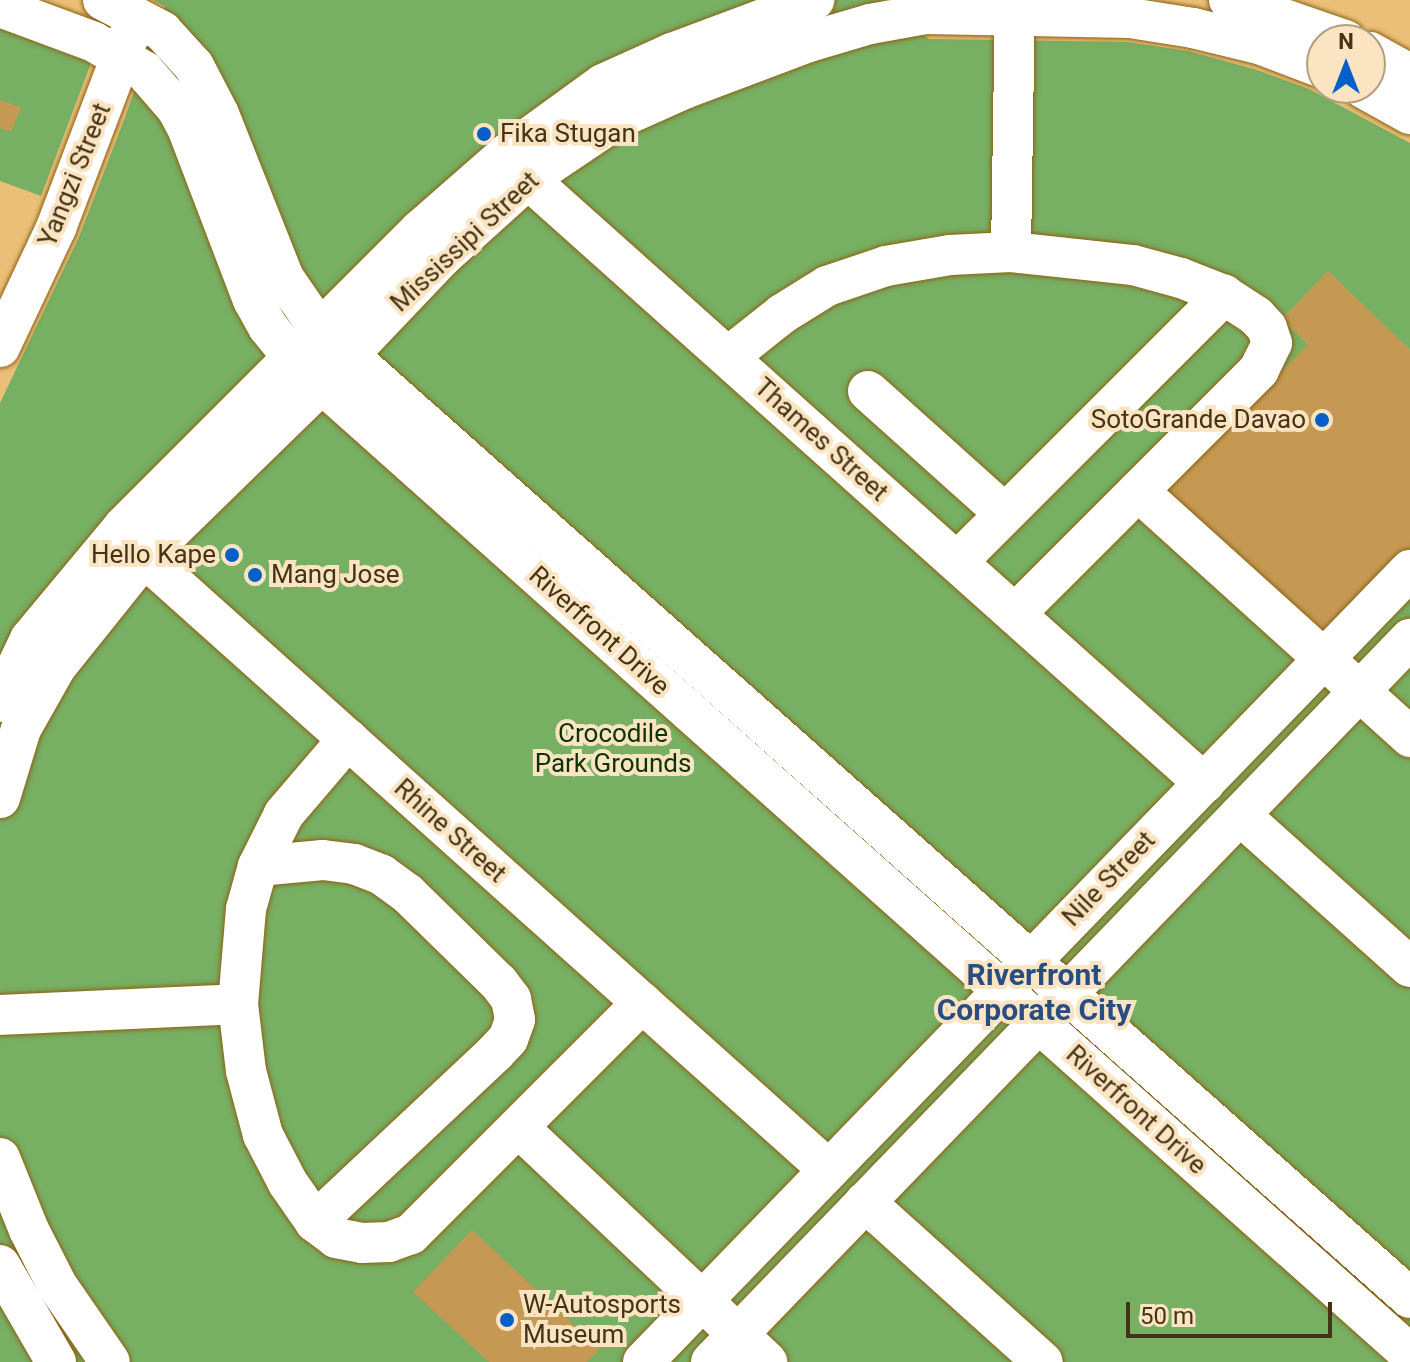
<!DOCTYPE html>
<style>
body{margin:0}
#map{position:relative;width:1410px;height:1362px;overflow:hidden;background:#ecbf78;font-family:Roboto,sans-serif}
div>[style]{position:absolute}
[style*='--x']{left:calc(var(--x)*1px);top:calc(var(--y)*1px);width:calc(var(--w)*1px);rotate:calc(var(--a)*1deg)}
.green>*{inset:0;background:#77af63}
.building>*{inset:0;background:#c59953}
.roads{filter:drop-shadow(0 0 2px #8c6315) drop-shadow(0 0 2px #8c6315)}
.minor>*{height:40px;margin:-20px;padding:0 20px;transform-origin:20px;border-radius:20px;background:#fff}
.dots>*{width:22px;height:22px;translate:-50% -50%;box-sizing:border-box;border:4px solid #fbe4c2;border-radius:50%}
span{translate:-50% -50%;white-space:nowrap;text-align:center;line-height:1.15;-webkit-text-stroke:8px #fbe4c2;paint-order:stroke}
.poi-label{font-size:26px;color:#453315}
.left{translate:0 -50%;text-align:left}
.right{translate:-100% -50%;text-align:right}
.street-label{font-size:26px;color:#453315}
.park-label{font-size:26px;color:#0d3300}
.quarter-label{font-size:30px;color:#284d83;font-weight:700}
.north{position:absolute;left:1306px;top:24px;width:80px;height:80px;box-sizing:border-box;background:#fbe4c2;border:2px solid #b29d7d;border-radius:50%;rotate:0deg;font-size:22px;font-weight:700;line-height:32px;text-align:center;color:#453315}
.north::after{content:'';display:block;margin:auto;width:28px;height:36px;background:#065ec7;clip-path:polygon(50% 0,100% 100%,50% 72%,0 100%)}
.scale{position:absolute;left:1126px;top:1302px;width:206px;height:36px;box-sizing:border-box;border:4px solid #453315;border-top:0;padding-left:10px;font-size:24px;line-height:28px;white-space:nowrap;color:#453315;-webkit-text-stroke:6px #fbe4c2;paint-order:stroke}
</style>
<div id="map">
<div class="green">
<i style="clip-path:polygon(153px 0,884px 0,929px 39px,1127px 42px,1188px 51px,1254px 69px,1309px 89px,1410px 143px,1410px 350px,1328px 272px,1282px 319px,1308px 344px,1410px 549px,1410px 1362px,0 1362px,0 403px,79px 237px,124px 120px,165px 6px)"></i>
<i style="clip-path:polygon(0 28px,91px 63px,41px 196px,0 181px)"></i>
</div>
<div class="building">
<i style="clip-path:polygon(0 100px,21px 107px,11px 132px,0 128px)"></i>
<i style="clip-path:polygon(1328px 271px,1410px 350px,1410px 549px,1323px 639px,1167px 490px,1308px 344px,1282px 319px)"></i>
<i style="clip-path:polygon(472px 1230px,600px 1349px,587px 1362px,489px 1362px,413px 1292px)"></i>
</div>
<div class="roads">
<div class="minor">
<i style="--x:103;--y:0;--w:67;--a:27.7"></i>
<i style="--x:162;--y:31;--w:47;--a:47.6"></i>
<i style="--x:194;--y:66;--w:54;--a:62.5"></i>
<i style="--x:219;--y:114;--w:176;--a:68.4"></i>
<i style="--x:284;--y:278;--w:62;--a:55.5"></i>
<i style="--x:319;--y:329;--w:1459;--a:41.61"></i>
<i style="--x:1229;--y:0;--w:123;--a:19"></i>
<i style="--x:0;--y:7;--w:100;--a:20.4"></i>
<i style="--x:94;--y:42;--w:58;--a:30.1"></i>
<i style="--x:144;--y:71;--w:50;--a:49"></i>
<i style="--x:177;--y:109;--w:24;--a:62"></i>
<i style="--x:188;--y:130;--w:182;--a:69.1"></i>
<i style="--x:253;--y:300;--w:31;--a:61"></i>
<i style="--x:268;--y:327;--w:38;--a:51"></i>
<i style="--x:292;--y:357;--w:1498;--a:41.73"></i>
<i style="--x:1370;--y:52;--w:46;--a:28.8"></i>
<i style="--x:1363;--y:88;--w:54;--a:29"></i>
<i style="--x:528;--y:179;--w:907;--a:41.78"></i>
<i style="--x:1011;--y:252;--w:252;--a:-89.1"></i>
<i style="--x:0;--y:347;--w:132;--a:-64.8"></i>
<i style="--x:56;--y:228;--w:209;--a:-69.2"></i>
<i style="--x:728;--y:357;--w:69;--a:-38.5"></i>
<i style="--x:782;--y:314;--w:53;--a:-31.9"></i>
<i style="--x:827;--y:286;--w:62;--a:-18.7"></i>
<i style="--x:886;--y:266;--w:65;--a:-9.8"></i>
<i style="--x:950;--y:255;--w:61;--a:-2.8"></i>
<i style="--x:1011;--y:252;--w:123;--a:6.1"></i>
<i style="--x:1133;--y:265;--w:50;--a:15.2"></i>
<i style="--x:1181;--y:278;--w:46;--a:21.6"></i>
<i style="--x:1224;--y:295;--w:38;--a:33"></i>
<i style="--x:1256;--y:316;--w:16;--a:47"></i>
<i style="--x:1267;--y:328;--w:16;--a:72"></i>
<i style="--x:1272;--y:343;--w:30;--a:116"></i>
<i style="--x:1259;--y:370;--w:345;--a:135"></i>
<i style="--x:868;--y:391;--w:183;--a:41.9"></i>
<i style="--x:1138;--y:491;--w:367;--a:42.1"></i>
<i style="--x:144;--y:557;--w:919;--a:41.83"></i>
<i style="--x:957;--y:562;--w:378;--a:-45"></i>
<i style="--x:0;--y:702;--w:70;--a:-64.5"></i>
<i style="--x:30;--y:639;--w:147;--a:-50.2"></i>
<i style="--x:124;--y:526;--w:419;--a:-45"></i>
<i style="--x:420;--y:230;--w:117;--a:-41.2"></i>
<i style="--x:508;--y:153;--w:117;--a:-36"></i>
<i style="--x:603;--y:84;--w:76;--a:-24.2"></i>
<i style="--x:672;--y:53;--w:152;--a:-20.5"></i>
<i style="--x:348;--y:739;--w:99;--a:130.5"></i>
<i style="--x:284;--y:814;--w:58;--a:116.6"></i>
<i style="--x:258;--y:866;--w:45;--a:105.6"></i>
<i style="--x:246;--y:909;--w:95;--a:94.8"></i>
<i style="--x:238;--y:1004;--w:67;--a:83.2"></i>
<i style="--x:246;--y:1071;--w:66;--a:75.1"></i>
<i style="--x:263;--y:1135;--w:54;--a:62.5"></i>
<i style="--x:288;--y:1183;--w:47;--a:55.3"></i>
<i style="--x:315;--y:1222;--w:26;--a:37"></i>
<i style="--x:336;--y:1238;--w:26;--a:11"></i>
<i style="--x:362;--y:1243;--w:27;--a:-2"></i>
<i style="--x:389;--y:1242;--w:23;--a:-20"></i>
<i style="--x:411;--y:1234;--w:327;--a:-45"></i>
<i style="--x:0;--y:798;--w:72;--a:-73.1"></i>
<i style="--x:21;--y:729;--w:71;--a:-60.6"></i>
<i style="--x:56;--y:667;--w:141;--a:-51.3"></i>
<i style="--x:144;--y:557;--w:248;--a:-44.3"></i>
<i style="--x:321;--y:384;--w:175;--a:-46.4"></i>
<i style="--x:442;--y:257;--w:116;--a:-42.2"></i>
<i style="--x:528;--y:179;--w:107;--a:-34"></i>
<i style="--x:617;--y:119;--w:73;--a:-24.1"></i>
<i style="--x:684;--y:89;--w:134;--a:-20.6"></i>
<i style="--x:809;--y:42;--w:64;--a:-16.4"></i>
<i style="--x:870;--y:24;--w:58;--a:-10"></i>
<i style="--x:927;--y:14;--w:203;--a:1.1"></i>
<i style="--x:1130;--y:18;--w:64;--a:9"></i>
<i style="--x:1193;--y:28;--w:71;--a:13.8"></i>
<i style="--x:1262;--y:45;--w:64;--a:21"></i>
<i style="--x:1240;--y:815;--w:228;--a:41.8"></i>
<i style="--x:258;--y:866;--w:65;--a:-5.3"></i>
<i style="--x:323;--y:860;--w:31;--a:7"></i>
<i style="--x:354;--y:864;--w:30;--a:21"></i>
<i style="--x:382;--y:875;--w:31;--a:36"></i>
<i style="--x:407;--y:893;--w:129;--a:44.4"></i>
<i style="--x:499;--y:983;--w:20;--a:53"></i>
<i style="--x:511;--y:999;--w:21;--a:79"></i>
<i style="--x:515;--y:1020;--w:20;--a:110"></i>
<i style="--x:508;--y:1039;--w:19;--a:133"></i>
<i style="--x:495;--y:1053;--w:247;--a:136.8"></i>
<i style="--x:0;--y:1015;--w:238;--a:-2.6"></i>
<i style="--x:519;--y:1128;--w:341;--a:43.3"></i>
<i style="--x:0;--y:1158;--w:78;--a:68.1"></i>
<i style="--x:29;--y:1230;--w:62;--a:63"></i>
<i style="--x:57;--y:1285;--w:93;--a:55.5"></i>
<i style="--x:865;--y:1202;--w:239;--a:42"></i>
<i style="--x:0;--y:1265;--w:112;--a:60"></i>
<i style="--x:643;--y:1362;--w:1103;--a:-45.92"></i>
<i style="--x:711;--y:1362;--w:1006;--a:-45.97"></i>
</div>
</div>
<div class="dots">
<i style="left:484px;top:134px;background:#065ec7"></i>
<i style="left:1322px;top:420px;background:#065ec7"></i>
<i style="left:232px;top:555px;background:#065ec7"></i>
<i style="left:255px;top:575px;background:#065ec7"></i>
<i style="left:507px;top:1320px;background:#065ec7"></i>
</div>
<div class="poi-label">
<span class="left" style="left:500px;top:134px">Fika Stugan</span>
<span class="right" style="left:1306px;top:420px">SotoGrande Davao</span>
<span class="right" style="left:216px;top:555px">Hello Kape</span>
<span class="left" style="left:271px;top:575px">Mang Jose</span>
<span class="left" style="left:523px;top:1320px">W-Autosports<br>Museum</span>
</div>
<div class="street-label">
<span style="left:75px;top:175px;rotate:-68deg">Yangzi Street</span>
<span style="left:465px;top:242px;rotate:-43deg">Mississipi Street</span>
<span style="left:821px;top:440px;rotate:42deg">Thames Street</span>
<span style="left:599px;top:631px;rotate:42deg">Riverfront Drive</span>
<span style="left:450px;top:831px;rotate:42deg">Rhine Street</span>
<span style="left:1109px;top:879px;rotate:-46deg">Nile Street</span>
<span style="left:1136px;top:1110px;rotate:42deg">Riverfront Drive</span>
</div>
<div class="park-label">
<span style="left:613px;top:749px">Crocodile<br>Park Grounds</span>
</div>
<div class="quarter-label">
<span style="left:1034px;top:992px">Riverfront<br>Corporate City</span>
</div>
<div class="north">N</div>
<div class="scale">50 m</div>
</div>
